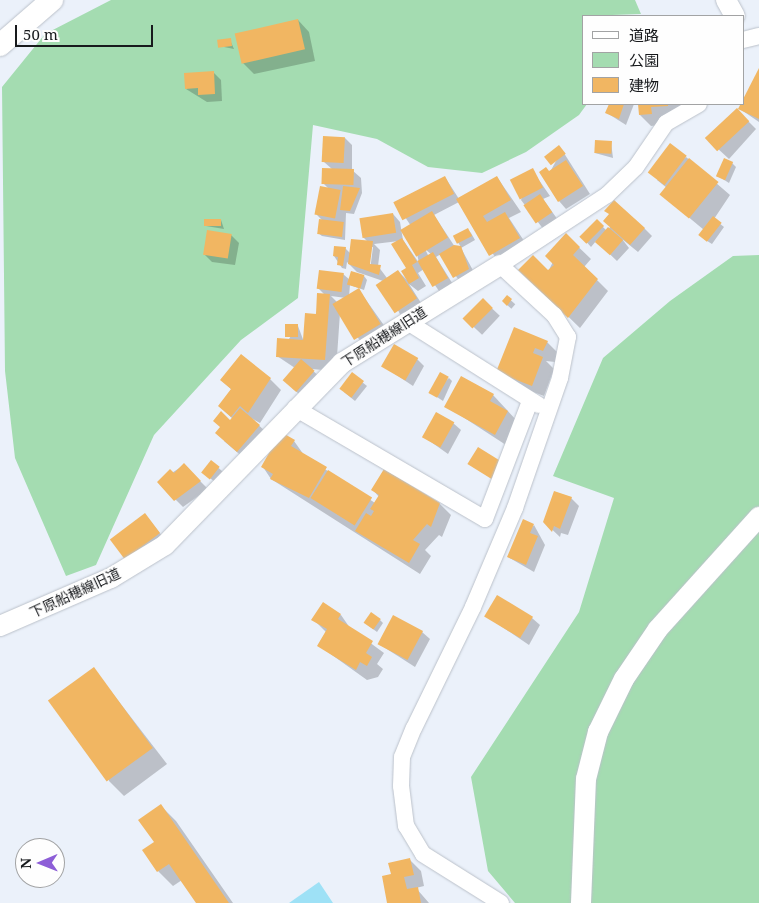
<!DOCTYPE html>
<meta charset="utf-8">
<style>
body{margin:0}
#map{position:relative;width:759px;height:903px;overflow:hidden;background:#ebf1fa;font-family:"Noto Serif","Noto Sans JP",serif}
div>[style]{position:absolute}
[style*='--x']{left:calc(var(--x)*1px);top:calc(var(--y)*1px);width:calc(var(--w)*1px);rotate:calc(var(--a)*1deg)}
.green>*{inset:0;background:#a4dcb1}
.water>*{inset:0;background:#9ee1f6}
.shadow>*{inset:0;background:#0003;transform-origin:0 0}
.building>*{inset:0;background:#f1b662;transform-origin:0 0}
.roads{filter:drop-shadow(0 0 1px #bbc1ca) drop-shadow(0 0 1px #bbc1ca)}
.minor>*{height:16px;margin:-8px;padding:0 8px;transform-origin:8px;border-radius:8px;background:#fff}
.tertiary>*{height:20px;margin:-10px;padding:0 10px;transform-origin:10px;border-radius:10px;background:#fff}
.secondary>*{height:22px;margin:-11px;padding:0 11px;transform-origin:11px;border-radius:11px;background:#fff}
span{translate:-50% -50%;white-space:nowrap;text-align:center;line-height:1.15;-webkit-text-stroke:4px #fefefe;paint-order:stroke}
.street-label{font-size:14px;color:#181a1d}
.legend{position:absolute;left:582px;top:15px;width:162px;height:90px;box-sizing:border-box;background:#fefefe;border:1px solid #a2a3a4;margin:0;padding:6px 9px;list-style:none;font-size:15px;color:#181a1d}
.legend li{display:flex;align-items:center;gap:10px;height:25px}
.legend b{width:25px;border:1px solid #a2a3a4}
.north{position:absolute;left:15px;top:838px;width:50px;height:50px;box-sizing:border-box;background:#fefefe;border:1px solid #a2a3a4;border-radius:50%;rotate:269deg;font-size:14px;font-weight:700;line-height:20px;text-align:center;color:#181a1d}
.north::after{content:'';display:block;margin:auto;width:18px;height:22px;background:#8d5ed7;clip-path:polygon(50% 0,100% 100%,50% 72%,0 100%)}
.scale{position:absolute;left:15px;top:25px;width:138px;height:22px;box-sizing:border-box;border:2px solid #181a1d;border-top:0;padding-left:6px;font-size:15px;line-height:18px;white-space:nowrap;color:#181a1d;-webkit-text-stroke:4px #fefefe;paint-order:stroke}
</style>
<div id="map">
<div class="green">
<i style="clip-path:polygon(111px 0,635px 0,641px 14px,583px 16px,583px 104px,587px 104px,579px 115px,526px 152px,482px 173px,428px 167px,377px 139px,313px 125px,298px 298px,241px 340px,154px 435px,96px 565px,66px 576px,15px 458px,5px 371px,2px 87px,45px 34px)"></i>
<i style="clip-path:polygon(759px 255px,759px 903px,515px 903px,488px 871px,471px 777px,579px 612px,614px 498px,553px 476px,603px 358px,670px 301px,733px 256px)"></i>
</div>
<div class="water">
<i style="clip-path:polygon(319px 882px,333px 903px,289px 903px)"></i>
</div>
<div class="shadow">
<i style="clip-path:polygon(298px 20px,309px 32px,315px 61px,254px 74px,243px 63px)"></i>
<i style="clip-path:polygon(230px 40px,234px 49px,219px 46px)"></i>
<i style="clip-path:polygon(759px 71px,759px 122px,740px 109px)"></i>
<i style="clip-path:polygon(213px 72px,221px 80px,222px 101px,207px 102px,186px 89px)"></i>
<i style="clip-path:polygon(610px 104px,634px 104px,626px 125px,607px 113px)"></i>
<i style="clip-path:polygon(639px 104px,697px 104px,662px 125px,651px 126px,640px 115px)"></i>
<i style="clip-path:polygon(737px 110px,756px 129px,729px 159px,716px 147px)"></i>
<i style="clip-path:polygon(345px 138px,352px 145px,352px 170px,361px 178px,362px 193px,354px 214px,346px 213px,345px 240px,322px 236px,318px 233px,323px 221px,317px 215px,329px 189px,323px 183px,332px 169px,324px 162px)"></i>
<i style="clip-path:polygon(611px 142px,613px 158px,595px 153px)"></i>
<i style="clip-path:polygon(562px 150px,590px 194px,566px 209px,559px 201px,550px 172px)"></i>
<i style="clip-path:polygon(686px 157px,730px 195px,714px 219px,724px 227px,712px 244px,704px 239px,704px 230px,662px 195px,667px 188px,657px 180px)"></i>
<i style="clip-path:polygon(732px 163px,736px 167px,729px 183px,718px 176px)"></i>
<i style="clip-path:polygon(532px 170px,550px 196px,543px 199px,558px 220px,544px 230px,521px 200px)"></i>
<i style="clip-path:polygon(evenodd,445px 177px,459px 199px,497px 177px,521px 212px,509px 218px,530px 250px,501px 266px,459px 202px,434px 215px,455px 247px,461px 247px,455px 238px,468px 230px,471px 233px,475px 240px,461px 248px,476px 276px,462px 285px,441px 254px,436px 257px,454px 286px,441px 294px,424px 269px,418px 273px,426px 286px,418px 291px,409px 284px,423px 306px,403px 320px,383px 281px,357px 272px,347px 262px,346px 269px,342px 268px,334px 256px,345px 248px,351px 254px,368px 242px,363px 237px,393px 214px,400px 222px,403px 240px,419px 263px,411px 226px,395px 202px,445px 177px,399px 241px,408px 269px,407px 280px,398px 271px,387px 278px,378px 266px,380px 250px,374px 244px,399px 241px,445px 177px,371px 247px,373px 247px,370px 270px,368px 270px,371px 247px,445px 177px,425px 249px,432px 255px,428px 255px,425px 249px)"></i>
<i style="clip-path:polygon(221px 220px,224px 229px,206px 226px)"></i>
<i style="clip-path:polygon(597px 221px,607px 231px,610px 227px,644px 228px,652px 236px,638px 252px,622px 239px,629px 248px,617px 261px,596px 241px,591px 247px,582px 237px)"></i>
<i style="clip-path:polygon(231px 235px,239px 243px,235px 265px,212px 262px,204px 254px)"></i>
<i style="clip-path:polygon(566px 235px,591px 259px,584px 267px,608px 291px,580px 328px,520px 270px,548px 272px)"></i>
<i style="clip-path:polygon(evenodd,343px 274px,350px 280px,364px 276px,367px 280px,364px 290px,350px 285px,349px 296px,359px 290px,388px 331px,364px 346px,340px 313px,336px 371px,311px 369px,322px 379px,305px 399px,292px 388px,295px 368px,277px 356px,298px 326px,304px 342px,324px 294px,318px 288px,343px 274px,331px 296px,346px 298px,338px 303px,331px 296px)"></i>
<i style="left:507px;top:297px;width:11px;height:6px;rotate:41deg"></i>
<i style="left:483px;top:300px;width:23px;height:26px;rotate:43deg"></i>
<i style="clip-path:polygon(514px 329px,547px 342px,558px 353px,555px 362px,546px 361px,554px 369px,544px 396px,509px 383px)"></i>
<i style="clip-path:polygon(417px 359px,424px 366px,413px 386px,383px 366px)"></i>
<i style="clip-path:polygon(352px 374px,367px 386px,355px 401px,344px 392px)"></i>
<i style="clip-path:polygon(449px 378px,452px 381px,443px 401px,431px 393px)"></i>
<i style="clip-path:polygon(462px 378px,493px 395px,519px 423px,506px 445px,446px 406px)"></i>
<i style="clip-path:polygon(270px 379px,281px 390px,260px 423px,251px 418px,267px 433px,245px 459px,224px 441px,233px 419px,219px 406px,232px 390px,221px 380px)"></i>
<i style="clip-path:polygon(453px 423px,461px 430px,448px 454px,424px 437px)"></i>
<i style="clip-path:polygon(294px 441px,304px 455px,375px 503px,379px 497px,373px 490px,440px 504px,451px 515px,442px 537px,439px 535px,425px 550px,431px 556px,420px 574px,271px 479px,263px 467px)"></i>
<i style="clip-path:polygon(478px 449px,501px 485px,470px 463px)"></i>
<i style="clip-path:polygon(211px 461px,223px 472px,215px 482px,206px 475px)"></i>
<i style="clip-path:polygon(184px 465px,208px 489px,183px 507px,158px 482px)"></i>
<i style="clip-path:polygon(571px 498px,579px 506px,568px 535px,561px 533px,560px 537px,544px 522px)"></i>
<i style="clip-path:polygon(145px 514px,166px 541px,126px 558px)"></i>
<i style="clip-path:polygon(534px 525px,545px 545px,534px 572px,508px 557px)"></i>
<i style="clip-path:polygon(341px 615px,350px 628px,384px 653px,377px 664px,383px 669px,378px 677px,367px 680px,318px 645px,326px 632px,313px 619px)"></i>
<i style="clip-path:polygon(486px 616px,532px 618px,540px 625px,529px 645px)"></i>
<i style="clip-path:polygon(380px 620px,383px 623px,377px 632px,369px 626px)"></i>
<i style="clip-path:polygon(422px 632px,430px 639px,415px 667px,379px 644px)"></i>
<i style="clip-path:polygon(93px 668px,167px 764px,124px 796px,109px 781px)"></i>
<i style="clip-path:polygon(161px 806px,176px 821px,233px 903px,197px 903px,182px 880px,173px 886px,158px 871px,144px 851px,156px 843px)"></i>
<i style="clip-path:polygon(410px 860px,421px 871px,424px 886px,416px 888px,429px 903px,388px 903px,392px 875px)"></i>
</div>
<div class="building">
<i style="left:298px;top:19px;width:31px;height:65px;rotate:77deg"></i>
<i style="left:231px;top:38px;width:8px;height:14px;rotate:83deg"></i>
<i style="clip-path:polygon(759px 68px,759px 119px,738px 109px)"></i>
<i style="clip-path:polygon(214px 71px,215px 94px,198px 95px,198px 88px,185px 89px,184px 73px)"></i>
<i style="clip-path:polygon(609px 104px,624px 104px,619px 119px,605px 113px)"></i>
<i style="clip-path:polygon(638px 104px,668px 104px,668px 106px,651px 107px,652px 114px,639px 115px)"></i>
<i style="left:737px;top:108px;width:18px;height:44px;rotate:47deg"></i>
<i style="left:323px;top:136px;width:22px;height:26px;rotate:3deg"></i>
<i style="left:595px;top:140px;width:17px;height:13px;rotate:3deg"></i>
<i style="left:670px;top:143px;width:21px;height:37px;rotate:37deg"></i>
<i style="left:559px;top:145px;width:11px;height:19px;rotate:52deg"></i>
<i style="left:689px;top:158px;width:38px;height:47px;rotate:39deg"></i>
<i style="left:724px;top:158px;width:10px;height:20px;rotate:24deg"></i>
<i style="clip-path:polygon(566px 160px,583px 186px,558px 202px,539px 172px,546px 167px,549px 171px)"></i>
<i style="left:322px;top:168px;width:32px;height:16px;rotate:2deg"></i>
<i style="left:533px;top:168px;width:22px;height:26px;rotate:63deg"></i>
<i style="left:445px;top:176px;width:20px;height:58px;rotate:63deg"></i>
<i style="clip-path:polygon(497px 176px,511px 200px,483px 216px,487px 222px,505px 212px,520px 238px,489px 256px,456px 199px)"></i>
<i style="left:320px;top:186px;width:21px;height:29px;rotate:11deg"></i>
<i style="clip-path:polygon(343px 186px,360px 188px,350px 211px,340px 210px)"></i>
<i style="left:540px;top:194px;width:22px;height:20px;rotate:56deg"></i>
<i style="clip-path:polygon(614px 200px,645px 228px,630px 245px,603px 221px,609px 214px,604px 211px)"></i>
<i style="left:432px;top:211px;width:31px;height:37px;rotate:59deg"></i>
<i style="left:393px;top:213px;width:20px;height:34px;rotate:81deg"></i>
<i style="left:713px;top:216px;width:11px;height:24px;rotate:38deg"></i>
<i style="left:204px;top:219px;width:17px;height:7px"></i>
<i style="left:319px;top:219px;width:25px;height:15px;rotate:7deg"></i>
<i style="left:597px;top:219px;width:10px;height:25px;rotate:45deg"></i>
<i style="left:608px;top:227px;width:20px;height:20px;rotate:41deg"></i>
<i style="left:468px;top:228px;width:9px;height:17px;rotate:63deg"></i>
<i style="left:207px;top:230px;width:25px;height:25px;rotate:9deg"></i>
<i style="clip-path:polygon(566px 233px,580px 247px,573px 255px,598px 279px,568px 318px,518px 270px,533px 255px,548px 270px,554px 265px,545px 256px)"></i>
<i style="clip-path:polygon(402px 238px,417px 262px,412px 265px,419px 278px,409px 284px,401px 271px,406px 268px,391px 244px)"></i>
<i style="clip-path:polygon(351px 239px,373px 241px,370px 264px,381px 265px,379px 275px,348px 264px)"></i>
<i style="clip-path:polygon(454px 245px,461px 246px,469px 269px,453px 278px,439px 254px)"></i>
<i style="clip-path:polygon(334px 246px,346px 247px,343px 266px,337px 265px,338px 257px,333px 256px)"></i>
<i style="left:433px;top:252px;width:30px;height:18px;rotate:60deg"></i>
<i style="left:319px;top:270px;width:25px;height:19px;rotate:7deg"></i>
<i style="left:398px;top:270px;width:34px;height:27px;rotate:56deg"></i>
<i style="left:351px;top:271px;width:14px;height:14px;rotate:17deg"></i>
<i style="left:359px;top:288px;width:42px;height:31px;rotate:59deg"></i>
<i style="clip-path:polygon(317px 293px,330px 294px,325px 360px,276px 357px,277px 338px,303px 340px,305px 313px,316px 314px)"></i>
<i style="clip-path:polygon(507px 295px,512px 299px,507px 306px,502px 301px)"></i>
<i style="left:483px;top:298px;width:14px;height:29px;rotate:45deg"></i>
<i style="left:298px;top:324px;width:13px;height:13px;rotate:90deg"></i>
<i style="clip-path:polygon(514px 327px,548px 341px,543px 351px,535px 348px,533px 353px,543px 357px,532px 386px,496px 372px)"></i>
<i style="left:394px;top:344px;width:28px;height:26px;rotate:30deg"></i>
<i style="clip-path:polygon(241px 354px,271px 378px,248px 413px,240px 406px,231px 417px,218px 406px,231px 389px,220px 380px)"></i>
<i style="left:301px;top:359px;width:18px;height:28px;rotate:41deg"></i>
<i style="left:352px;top:372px;width:15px;height:21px;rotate:37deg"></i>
<i style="left:440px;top:372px;width:10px;height:24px;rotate:29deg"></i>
<i style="clip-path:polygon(461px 376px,494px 394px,490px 401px,508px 411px,495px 435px,444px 407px)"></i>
<i style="clip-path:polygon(240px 408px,260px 425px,237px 452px,215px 433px,220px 427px,213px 421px,221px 411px,230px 420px)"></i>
<i style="left:436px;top:412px;width:21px;height:29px;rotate:29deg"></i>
<i style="clip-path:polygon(281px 432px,295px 440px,291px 446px,327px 467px,309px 498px,270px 479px,273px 474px,261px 467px)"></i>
<i style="left:478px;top:447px;width:28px;height:20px;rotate:32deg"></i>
<i style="left:211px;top:460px;width:11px;height:16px;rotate:38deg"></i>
<i style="clip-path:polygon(184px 463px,201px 481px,174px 501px,157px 482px,170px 469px,174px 473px)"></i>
<i style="clip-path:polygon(384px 469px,440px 503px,431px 527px,427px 524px,413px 540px,420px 544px,409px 563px,355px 531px,366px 513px,371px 516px,374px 511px,370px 509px,379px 495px,371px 490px)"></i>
<i style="left:328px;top:470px;width:52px;height:33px;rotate:32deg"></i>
<i style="clip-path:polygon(554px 491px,572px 497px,560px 529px,554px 526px,552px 532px,543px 522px)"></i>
<i style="left:145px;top:513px;width:25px;height:44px;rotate:53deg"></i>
<i style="clip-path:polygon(523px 519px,534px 524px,530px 533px,538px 536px,526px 565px,507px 557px)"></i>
<i style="left:497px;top:595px;width:42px;height:25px;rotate:31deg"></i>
<i style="clip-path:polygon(323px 602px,341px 614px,338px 619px,373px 641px,366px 653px,372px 657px,367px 666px,360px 662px,356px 670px,317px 646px,327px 629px,311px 620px)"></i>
<i style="left:371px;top:612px;width:12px;height:13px;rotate:35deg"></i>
<i style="left:393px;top:615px;width:34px;height:33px;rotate:28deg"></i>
<i style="left:94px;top:667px;width:100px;height:57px;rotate:54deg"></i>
<i style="clip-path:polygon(161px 804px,229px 903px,196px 903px,169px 864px,157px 872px,142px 850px,154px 842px,138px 820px)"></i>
<i style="clip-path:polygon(410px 858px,414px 875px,404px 877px,407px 889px,418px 887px,421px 903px,387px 903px,382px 876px,391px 874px,388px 863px)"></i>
</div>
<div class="roads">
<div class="minor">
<i style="--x:743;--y:40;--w:16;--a:-14"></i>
<i style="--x:406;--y:321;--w:157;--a:32.3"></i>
<i style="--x:295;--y:408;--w:220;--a:30.3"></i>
<i style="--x:485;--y:519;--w:126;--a:-69.1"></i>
<i style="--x:501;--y:903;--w:92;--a:-147.9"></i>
<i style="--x:423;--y:854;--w:33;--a:-121"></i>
<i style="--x:406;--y:826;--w:40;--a:-97.1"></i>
<i style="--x:401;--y:786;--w:29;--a:-88"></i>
<i style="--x:402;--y:757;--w:31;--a:-68"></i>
<i style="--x:414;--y:728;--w:135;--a:-64"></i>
<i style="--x:473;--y:607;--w:108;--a:-67"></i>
<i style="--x:515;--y:508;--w:138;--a:-70.9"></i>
<i style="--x:560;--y:378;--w:42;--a:-79"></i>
<i style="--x:568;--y:337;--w:26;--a:-122"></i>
<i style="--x:554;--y:315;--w:74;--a:-137.2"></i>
<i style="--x:500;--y:265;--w:128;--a:-33.2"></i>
<i style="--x:607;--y:195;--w:40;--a:-44"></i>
<i style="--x:636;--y:167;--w:53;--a:-55.7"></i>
<i style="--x:666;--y:123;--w:38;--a:-30"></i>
</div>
<div class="tertiary">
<i style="--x:726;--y:0;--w:18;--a:61"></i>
<i style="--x:0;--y:626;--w:121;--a:-23.4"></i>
<i style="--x:111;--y:578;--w:63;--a:-31.4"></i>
<i style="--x:165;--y:545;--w:254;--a:-45.8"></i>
<i style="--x:342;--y:363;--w:186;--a:-31.8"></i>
<i style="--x:581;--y:903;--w:124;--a:-87.7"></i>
<i style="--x:586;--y:779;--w:49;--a:-75.7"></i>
<i style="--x:598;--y:732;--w:59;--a:-63.9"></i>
<i style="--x:624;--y:679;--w:60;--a:-55.8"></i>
<i style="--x:658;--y:629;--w:151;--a:-48"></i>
</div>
<div class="secondary">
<i style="--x:0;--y:45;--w:69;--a:-40.9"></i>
</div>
</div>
<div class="street-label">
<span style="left:384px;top:337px;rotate:-33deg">下原船穂線旧道</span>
<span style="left:75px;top:593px;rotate:-25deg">下原船穂線旧道</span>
</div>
<ul class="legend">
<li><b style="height:6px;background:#fff"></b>道路</li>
<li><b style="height:14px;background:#a4dcb1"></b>公園</li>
<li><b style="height:14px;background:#f1b662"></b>建物</li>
</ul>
<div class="north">N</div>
<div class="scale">50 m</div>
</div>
